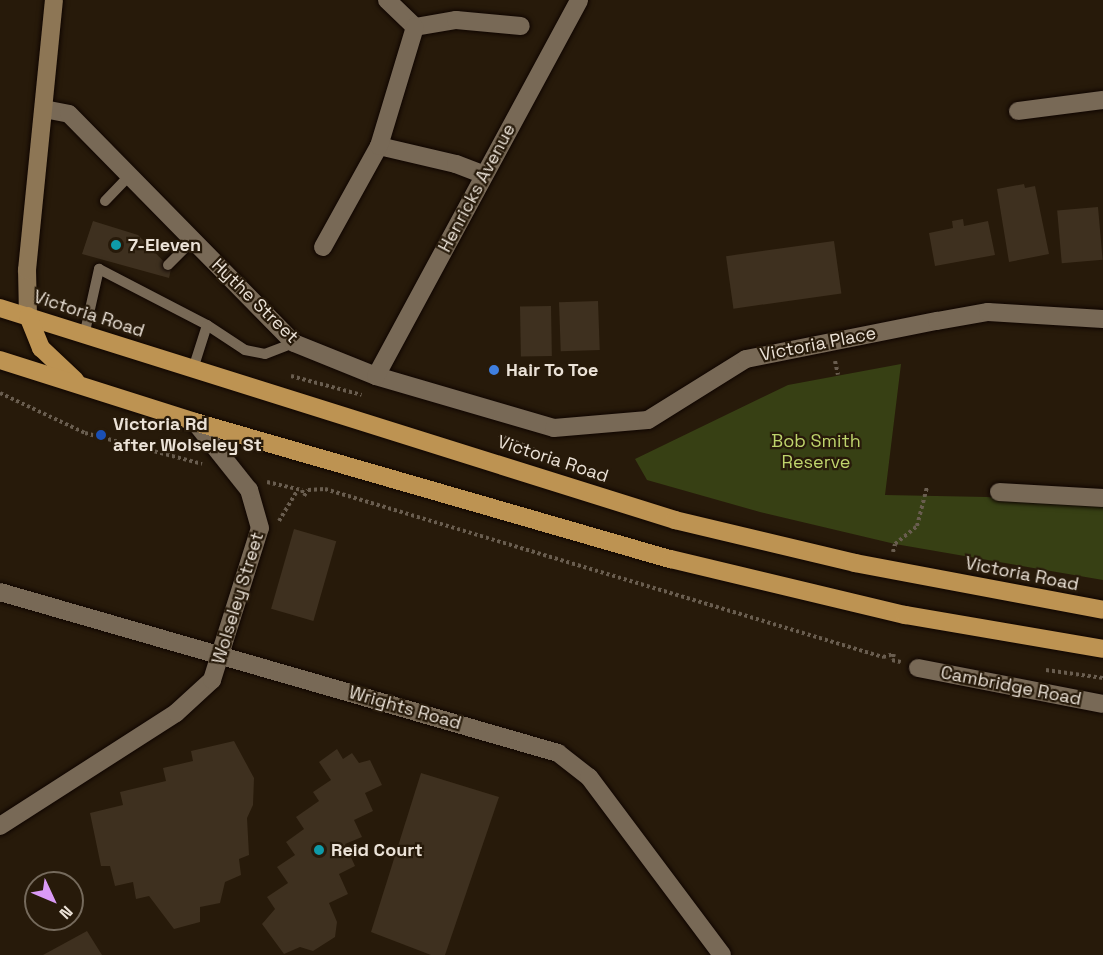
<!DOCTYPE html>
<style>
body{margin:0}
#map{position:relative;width:1103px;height:955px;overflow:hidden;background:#271a0a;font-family:"Space Grotesk",sans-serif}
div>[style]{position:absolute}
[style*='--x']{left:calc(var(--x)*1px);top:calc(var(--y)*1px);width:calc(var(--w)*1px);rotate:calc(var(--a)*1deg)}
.green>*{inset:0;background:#374014}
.building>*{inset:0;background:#3e301f;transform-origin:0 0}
.path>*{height:4px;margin-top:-2px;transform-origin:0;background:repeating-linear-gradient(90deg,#695d4f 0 3px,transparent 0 6px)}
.roads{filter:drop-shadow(0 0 2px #0f0500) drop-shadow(0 0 2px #0f0500)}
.lane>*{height:10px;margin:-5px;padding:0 5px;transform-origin:5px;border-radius:5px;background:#786956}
.street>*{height:18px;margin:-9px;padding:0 9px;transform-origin:9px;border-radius:9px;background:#786956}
.secondary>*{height:18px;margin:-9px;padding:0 9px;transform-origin:9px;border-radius:9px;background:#8d7655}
.highway>*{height:18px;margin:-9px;padding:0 9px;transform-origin:9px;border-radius:9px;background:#bd9352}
.dots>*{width:16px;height:16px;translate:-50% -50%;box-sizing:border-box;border:3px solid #271a0a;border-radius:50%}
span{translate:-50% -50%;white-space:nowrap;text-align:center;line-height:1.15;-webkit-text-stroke:4.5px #271a0a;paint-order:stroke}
.street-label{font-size:18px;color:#ebe2d7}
.poi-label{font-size:18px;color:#ebe2d7;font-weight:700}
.left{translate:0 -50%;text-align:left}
.park-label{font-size:18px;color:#bfd46c}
.north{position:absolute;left:24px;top:871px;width:60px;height:60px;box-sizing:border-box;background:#271a0a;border:2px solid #756a5c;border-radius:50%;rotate:134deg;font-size:16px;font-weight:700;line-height:24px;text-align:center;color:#ebe2d7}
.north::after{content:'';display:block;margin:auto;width:21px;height:27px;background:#da9af6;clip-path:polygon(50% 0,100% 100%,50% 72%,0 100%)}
</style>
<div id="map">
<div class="green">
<i style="clip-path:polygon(901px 364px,885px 495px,987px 497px,1103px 506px,1103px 580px,895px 544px,760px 512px,647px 480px,635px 459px,788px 385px)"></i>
</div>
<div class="building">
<i style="clip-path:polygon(1024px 184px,1025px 188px,1035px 186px,1049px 254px,1009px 262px,997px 189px)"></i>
<i style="left:1098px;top:207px;width:53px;height:41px;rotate:85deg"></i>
<i style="clip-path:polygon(963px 219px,964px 226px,988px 221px,995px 255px,935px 266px,929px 233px,953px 228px,952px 221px)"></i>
<i style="clip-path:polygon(93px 221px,138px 235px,171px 269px,169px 278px,82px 254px)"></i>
<i style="left:834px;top:241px;width:53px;height:109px;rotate:82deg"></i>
<i style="left:598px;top:301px;width:49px;height:39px;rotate:88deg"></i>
<i style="left:551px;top:306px;width:50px;height:31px;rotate:89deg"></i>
<i style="left:294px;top:529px;width:44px;height:83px;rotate:16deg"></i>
<i style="clip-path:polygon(234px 741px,254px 778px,253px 805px,247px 818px,249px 855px,239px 859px,241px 875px,225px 882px,220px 903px,200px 907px,200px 922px,174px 929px,149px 896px,136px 899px,133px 882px,115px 886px,110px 866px,101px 866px,90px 813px,123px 805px,120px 792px,166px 781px,163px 768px,193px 761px,191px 751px)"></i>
<i style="clip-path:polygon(337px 749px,343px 759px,352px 753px,359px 763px,370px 760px,382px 785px,365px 793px,373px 811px,354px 820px,362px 837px,345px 844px,355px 866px,339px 874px,348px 894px,329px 903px,337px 922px,335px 937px,313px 951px,300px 947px,284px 954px,262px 924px,275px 909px,267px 897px,288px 883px,277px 867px,295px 855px,286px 842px,304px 829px,296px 817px,319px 801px,313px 792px,331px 780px,319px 762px)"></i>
<i style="clip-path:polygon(421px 773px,499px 797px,445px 955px,431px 955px,371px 932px)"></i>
<i style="clip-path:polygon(87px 931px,102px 955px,43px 955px)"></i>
</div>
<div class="path">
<i style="--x:835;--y:361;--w:14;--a:78"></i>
<i style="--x:291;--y:376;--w:73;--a:15"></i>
<i style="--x:0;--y:393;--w:94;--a:25.2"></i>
<i style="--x:85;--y:433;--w:121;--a:14.8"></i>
<i style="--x:499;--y:435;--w:67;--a:22.8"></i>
<i style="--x:267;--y:482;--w:36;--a:13"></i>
<i style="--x:302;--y:490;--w:6;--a:72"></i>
<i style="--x:304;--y:496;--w:7;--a:-56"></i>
<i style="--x:308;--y:490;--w:17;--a:-3"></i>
<i style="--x:325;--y:489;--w:583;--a:16.76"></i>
<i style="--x:883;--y:657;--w:11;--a:-15"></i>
<i style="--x:894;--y:654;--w:6;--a:108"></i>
<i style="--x:892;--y:660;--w:9;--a:13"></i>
<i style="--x:279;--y:521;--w:35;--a:-59"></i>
<i style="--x:893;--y:552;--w:8;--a:-76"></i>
<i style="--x:895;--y:544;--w:28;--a:-39"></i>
<i style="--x:917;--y:526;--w:40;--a:-75.6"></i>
<i style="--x:1046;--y:670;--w:58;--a:8"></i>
</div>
<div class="roads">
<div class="lane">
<i style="--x:105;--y:201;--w:35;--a:-46"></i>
<i style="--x:168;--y:265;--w:35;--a:-45"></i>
<i style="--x:84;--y:336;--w:69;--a:-77.4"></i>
<i style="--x:99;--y:269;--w:122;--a:27.4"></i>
<i style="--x:207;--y:325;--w:45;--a:33.3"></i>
<i style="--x:245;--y:350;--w:20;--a:11"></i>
<i style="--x:265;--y:354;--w:31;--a:-21"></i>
<i style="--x:193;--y:369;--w:46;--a:-72.3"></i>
</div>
<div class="street">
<i style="--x:387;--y:0;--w:39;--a:44"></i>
<i style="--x:415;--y:27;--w:42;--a:-9.7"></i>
<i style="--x:456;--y:20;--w:65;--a:5.3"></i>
<i style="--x:44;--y:109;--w:25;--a:11"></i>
<i style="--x:69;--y:114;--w:321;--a:45.5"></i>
<i style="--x:294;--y:343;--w:88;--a:21.9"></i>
<i style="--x:376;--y:376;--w:185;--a:16.3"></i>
<i style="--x:554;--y:428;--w:94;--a:-4.9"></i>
<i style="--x:648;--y:420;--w:115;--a:-31.9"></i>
<i style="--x:746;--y:359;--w:195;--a:-11.3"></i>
<i style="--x:937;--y:321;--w:52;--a:-10"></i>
<i style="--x:988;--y:312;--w:115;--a:3.5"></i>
<i style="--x:1018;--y:111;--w:86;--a:-7.4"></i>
<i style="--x:379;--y:146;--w:79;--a:13.2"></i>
<i style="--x:456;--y:164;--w:30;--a:21"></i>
<i style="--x:323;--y:247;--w:115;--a:-61"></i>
<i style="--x:379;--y:146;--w:124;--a:-73.2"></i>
<i style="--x:376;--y:376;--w:427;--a:-61.6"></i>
<i style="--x:999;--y:492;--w:104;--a:3.3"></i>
<i style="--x:0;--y:592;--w:581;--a:16.09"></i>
<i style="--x:558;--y:753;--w:39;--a:38"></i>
<i style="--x:589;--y:777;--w:222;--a:53.2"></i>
<i style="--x:918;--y:668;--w:188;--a:11"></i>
<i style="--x:0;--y:826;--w:209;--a:-32.7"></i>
<i style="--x:176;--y:713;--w:49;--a:-42.5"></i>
<i style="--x:212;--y:680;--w:159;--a:-72.5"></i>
<i style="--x:260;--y:528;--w:40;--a:-106"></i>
<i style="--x:249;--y:490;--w:87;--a:-128.5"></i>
</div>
<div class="secondary">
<i style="--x:28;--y:316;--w:46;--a:-91.2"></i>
<i style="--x:27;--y:270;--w:271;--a:-84.3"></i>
</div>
<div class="highway">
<i style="--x:0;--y:308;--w:708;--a:17.44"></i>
<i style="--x:675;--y:520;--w:185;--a:13.4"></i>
<i style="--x:855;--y:563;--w:252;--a:10.7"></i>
<i style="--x:28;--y:316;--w:35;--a:68"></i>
<i style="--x:41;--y:348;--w:47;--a:43.3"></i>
<i style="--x:0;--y:360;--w:205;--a:17.6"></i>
<i style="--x:195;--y:422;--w:495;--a:16.1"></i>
<i style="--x:671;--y:559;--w:241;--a:13.5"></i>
<i style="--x:905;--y:615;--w:201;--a:9.7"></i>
</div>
</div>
<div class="dots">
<i style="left:116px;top:245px;background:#0f9aa8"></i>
<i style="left:494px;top:370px;background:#3f7fe0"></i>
<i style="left:101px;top:435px;background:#1a4fb4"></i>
<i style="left:319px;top:850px;background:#0f9aa8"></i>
</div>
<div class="street-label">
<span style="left:477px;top:188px;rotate:-62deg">Henricks Avenue</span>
<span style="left:255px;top:301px;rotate:44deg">Hythe Street</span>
<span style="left:89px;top:314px;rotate:18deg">Victoria Road</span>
<span style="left:818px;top:344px;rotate:-11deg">Victoria Place</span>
<span style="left:553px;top:459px;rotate:18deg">Victoria Road</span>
<span style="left:1022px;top:574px;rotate:11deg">Victoria Road</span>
<span style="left:238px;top:598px;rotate:-73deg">Wolseley Street</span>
<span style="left:1011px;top:686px;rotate:11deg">Cambridge Road</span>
<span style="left:405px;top:708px;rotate:16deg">Wrights Road</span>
</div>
<div class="poi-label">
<span class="left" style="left:128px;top:245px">7-Eleven</span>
<span class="left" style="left:506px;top:370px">Hair To Toe</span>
<span class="left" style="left:113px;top:435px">Victoria Rd<br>after Wolseley St</span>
<span class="left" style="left:331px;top:850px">Reid Court</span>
</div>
<div class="park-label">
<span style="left:816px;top:452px">Bob Smith<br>Reserve</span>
</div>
<div class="north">N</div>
</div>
